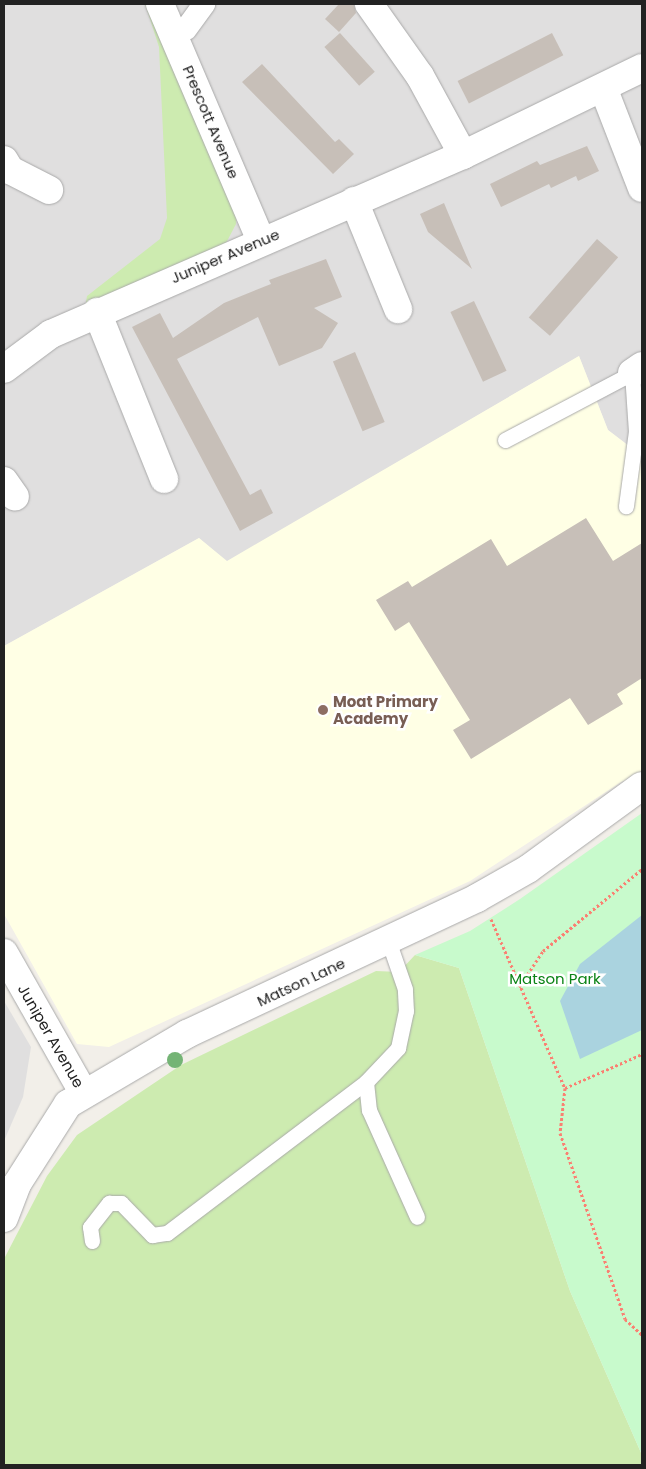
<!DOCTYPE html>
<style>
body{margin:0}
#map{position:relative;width:646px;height:1469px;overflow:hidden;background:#f2efe9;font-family:Poppins,sans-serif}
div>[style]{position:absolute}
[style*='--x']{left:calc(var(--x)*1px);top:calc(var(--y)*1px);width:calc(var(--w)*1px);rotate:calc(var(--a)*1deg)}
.residential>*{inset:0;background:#e0dfdf}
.education>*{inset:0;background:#ffffe5}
.grass>*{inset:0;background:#cdebb0}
.park>*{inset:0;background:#c8facc}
.water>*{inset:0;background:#aad3df}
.building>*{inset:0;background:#c7bfb8;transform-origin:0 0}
.path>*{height:3px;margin-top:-1.5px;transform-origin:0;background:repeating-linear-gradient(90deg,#fa8072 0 2.5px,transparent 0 5px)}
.roads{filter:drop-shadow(0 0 1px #a9a9a9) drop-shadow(0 0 1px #a9a9a9)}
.service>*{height:15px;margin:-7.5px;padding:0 7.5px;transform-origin:7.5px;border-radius:7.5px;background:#fff}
.pedestrian>*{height:22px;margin:-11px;padding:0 11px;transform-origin:11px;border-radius:11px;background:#fff}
.minor>*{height:28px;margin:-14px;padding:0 14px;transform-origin:14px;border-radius:14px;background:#fff}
.trees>*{width:16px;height:16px;margin:-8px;border-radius:50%;background:#74b475}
.dots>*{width:14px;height:14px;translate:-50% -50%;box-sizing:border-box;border:2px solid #fff;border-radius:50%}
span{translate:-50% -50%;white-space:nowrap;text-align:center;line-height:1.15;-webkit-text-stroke:5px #fff;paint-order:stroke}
.street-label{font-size:15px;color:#222}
.education-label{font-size:15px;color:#785e54;font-weight:700}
.left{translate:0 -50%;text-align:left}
.park-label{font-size:15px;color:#0c8416}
.frame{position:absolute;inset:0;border:5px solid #222;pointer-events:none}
</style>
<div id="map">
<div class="residential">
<i style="clip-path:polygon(4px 4px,642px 4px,642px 456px,608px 430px,579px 356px,227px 562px,199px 538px,4px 646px)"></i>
<i style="clip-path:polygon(4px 1001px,31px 1047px,23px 1097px,4px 1141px)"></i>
</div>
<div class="education">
<i style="clip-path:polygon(579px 356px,608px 430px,642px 456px,642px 774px,621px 782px,470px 881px,109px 1047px,77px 1044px,4px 914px,4px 646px,199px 538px,227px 561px)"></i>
</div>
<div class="grass">
<i style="clip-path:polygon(145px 4px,155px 4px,237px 210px,236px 224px,224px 247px,85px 308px,87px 296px,160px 239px,167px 218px,159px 47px)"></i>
<i style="clip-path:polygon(415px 955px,459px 968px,570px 1291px,642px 1455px,642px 1465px,4px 1465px,4px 1259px,47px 1176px,77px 1135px,181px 1065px,376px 971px,399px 972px)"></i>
</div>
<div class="park">
<i style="clip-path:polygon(642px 813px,642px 1455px,570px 1291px,459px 968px,415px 955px,470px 931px,520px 899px)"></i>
</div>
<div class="water">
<i style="clip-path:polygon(642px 915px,642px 1030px,580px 1059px,560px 1001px,580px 964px)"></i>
</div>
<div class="building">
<i style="clip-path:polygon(339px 4px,354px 4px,356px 13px,339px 32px,325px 19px)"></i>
<i style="left:340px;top:33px;width:52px;height:21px;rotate:48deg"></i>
<i style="left:552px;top:33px;width:25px;height:106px;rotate:63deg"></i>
<i style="clip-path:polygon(262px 64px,335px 142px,339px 139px,354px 154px,333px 174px,242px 82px)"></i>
<i style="clip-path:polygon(587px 146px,599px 171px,578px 181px,576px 176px,551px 188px,549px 184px,501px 207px,490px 184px,537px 161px,540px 165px)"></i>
<i style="clip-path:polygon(444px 203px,454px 227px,472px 269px,428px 232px,420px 214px)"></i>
<i style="left:597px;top:239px;width:28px;height:104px;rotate:41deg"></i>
<i style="clip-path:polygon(326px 259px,342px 297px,314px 308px,338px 323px,322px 348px,279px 366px,258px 317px,177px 359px,250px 495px,261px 489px,273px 513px,240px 531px,132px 327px,160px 313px,173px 338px,224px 303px,271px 284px,269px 280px)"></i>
<i style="left:474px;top:301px;width:77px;height:26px;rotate:65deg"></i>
<i style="left:355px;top:352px;width:76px;height:24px;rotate:67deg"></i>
<i style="clip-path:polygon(586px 518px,613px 561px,642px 543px,642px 678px,617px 694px,623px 704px,588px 725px,570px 698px,471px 759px,453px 730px,470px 720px,409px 622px,395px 631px,376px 600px,408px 581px,412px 587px,491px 539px,507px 566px)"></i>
</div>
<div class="path">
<i style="--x:491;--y:919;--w:184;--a:66.4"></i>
<i style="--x:565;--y:1088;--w:45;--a:96.3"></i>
<i style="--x:560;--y:1133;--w:197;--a:70.7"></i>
<i style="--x:625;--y:1319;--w:23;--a:43"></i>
<i style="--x:519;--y:987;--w:43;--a:-56.3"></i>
<i style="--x:543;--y:951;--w:129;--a:-39.6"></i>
<i style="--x:565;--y:1088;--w:84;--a:-23.8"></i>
</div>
<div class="roads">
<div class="service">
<i style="--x:505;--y:440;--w:144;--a:-27.8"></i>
<i style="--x:632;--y:373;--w:58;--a:86.1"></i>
<i style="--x:636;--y:431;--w:76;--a:97.6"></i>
<i style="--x:366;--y:1082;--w:28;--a:84"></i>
<i style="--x:369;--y:1110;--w:117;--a:65.8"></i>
<i style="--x:92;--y:1241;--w:14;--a:-98"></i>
<i style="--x:90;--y:1227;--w:31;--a:-52"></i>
<i style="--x:109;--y:1203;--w:12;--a:0"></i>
<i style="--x:121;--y:1203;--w:45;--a:45.9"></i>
<i style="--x:152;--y:1235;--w:15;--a:-8"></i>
<i style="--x:167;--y:1233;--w:250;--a:-37.2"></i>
<i style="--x:366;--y:1082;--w:47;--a:-46.7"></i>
<i style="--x:398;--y:1048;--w:38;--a:-78"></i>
<i style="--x:406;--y:1011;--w:22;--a:-93"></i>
<i style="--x:405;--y:989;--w:52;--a:-109.1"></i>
</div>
<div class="pedestrian">
<i style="--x:186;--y:29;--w:31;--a:-54"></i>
</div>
<div class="minor">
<i style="--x:160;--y:4;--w:258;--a:66.9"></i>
<i style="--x:369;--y:4;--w:88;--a:54.7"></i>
<i style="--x:420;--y:76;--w:90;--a:61.4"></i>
<i style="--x:604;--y:90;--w:105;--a:68.8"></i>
<i style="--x:4;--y:160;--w:12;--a:59"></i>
<i style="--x:10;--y:170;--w:44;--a:27.1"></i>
<i style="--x:354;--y:201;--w:117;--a:67.8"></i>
<i style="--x:97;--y:312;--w:180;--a:68.1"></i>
<i style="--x:4;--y:369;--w:59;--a:-36.7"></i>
<i style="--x:51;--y:334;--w:449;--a:-23.5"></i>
<i style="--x:463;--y:155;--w:199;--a:-25.9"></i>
<i style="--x:632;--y:373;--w:12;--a:-35"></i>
<i style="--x:4;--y:481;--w:19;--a:55"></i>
<i style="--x:4;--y:953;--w:162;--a:60.4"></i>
<i style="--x:4;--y:1218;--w:36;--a:-69"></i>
<i style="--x:17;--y:1184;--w:95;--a:-57.5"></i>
<i style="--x:68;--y:1104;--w:138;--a:-30.5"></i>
<i style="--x:187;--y:1034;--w:320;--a:-25.1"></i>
<i style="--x:477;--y:898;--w:59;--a:-29.6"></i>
<i style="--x:528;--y:869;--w:141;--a:-36.1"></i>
</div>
</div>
<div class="trees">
<i style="left:175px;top:1060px"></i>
</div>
<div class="dots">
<i style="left:323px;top:710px;background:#8d6e63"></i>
</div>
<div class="street-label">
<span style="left:211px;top:122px;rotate:67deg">Prescott Avenue</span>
<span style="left:225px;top:256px;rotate:-23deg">Juniper Avenue</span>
<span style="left:301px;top:982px;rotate:-25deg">Matson Lane</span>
<span style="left:51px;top:1036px;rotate:60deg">Juniper Avenue</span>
</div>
<div class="education-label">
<span class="left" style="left:333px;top:710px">Moat Primary<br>Academy</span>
</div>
<div class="park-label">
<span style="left:555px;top:979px">Matson Park</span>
</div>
<div class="frame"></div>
</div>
